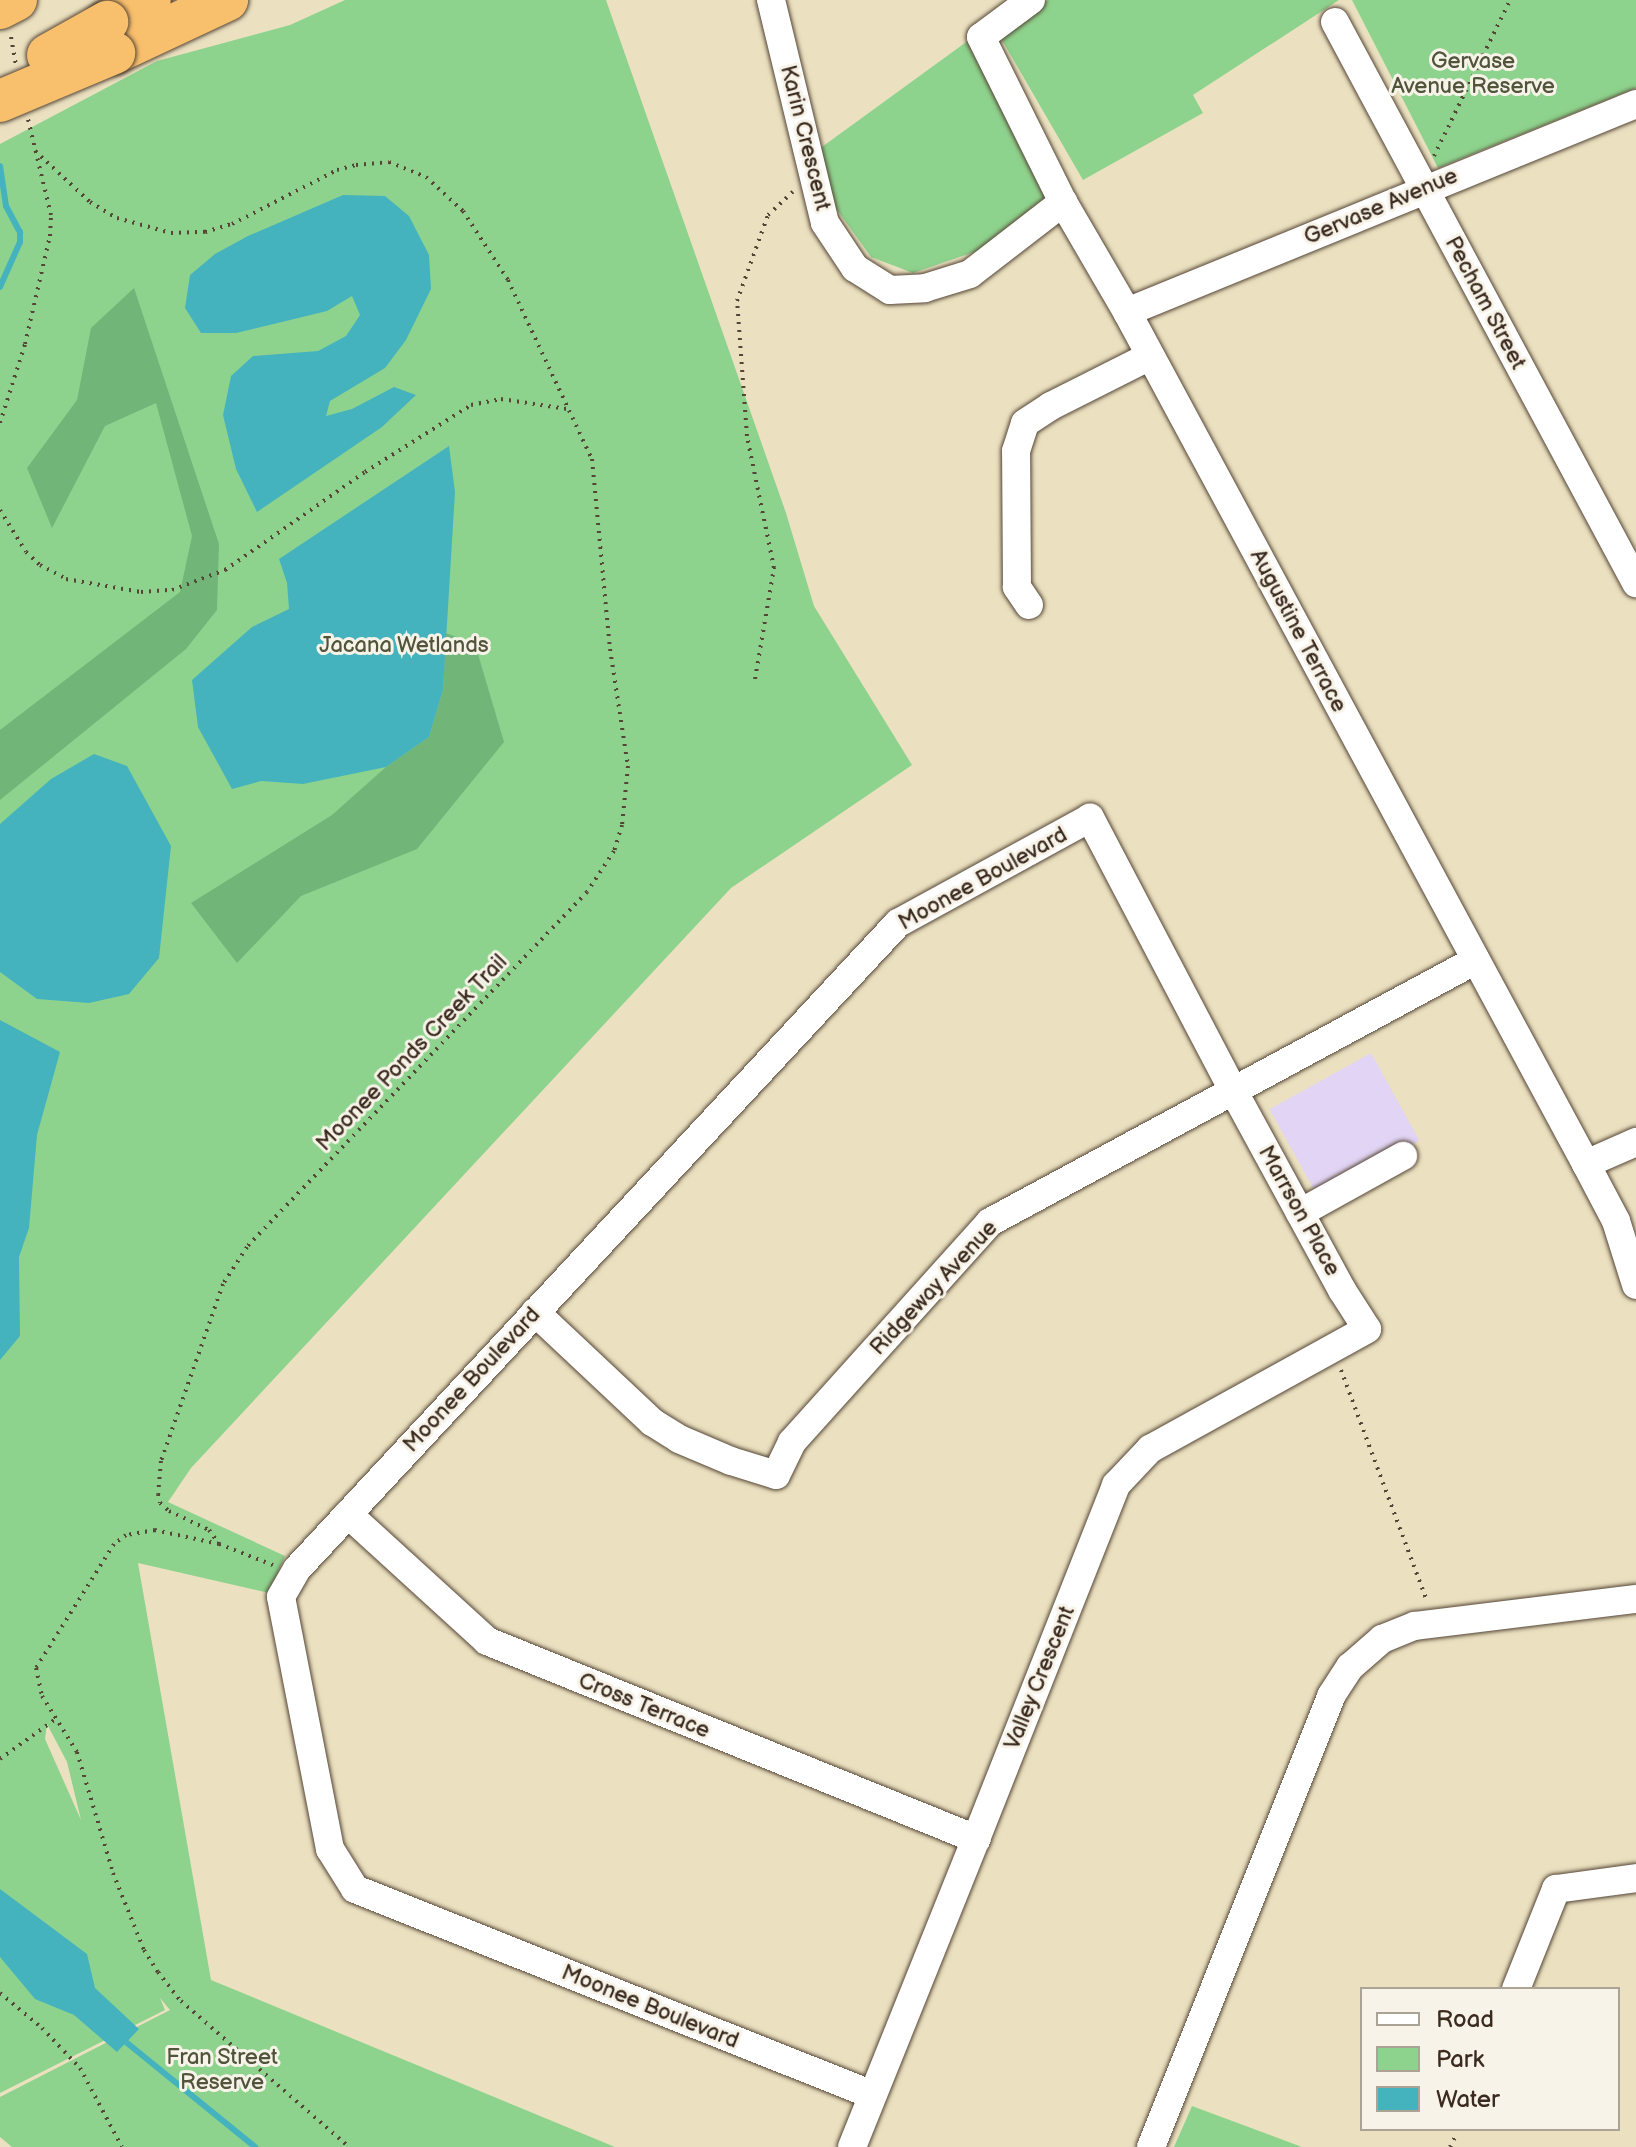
<!DOCTYPE html>
<style>
body{margin:0}
#map{position:relative;width:1636px;height:2147px;overflow:hidden;background:#ebe1c0;font-family:"Balsamiq Sans",sans-serif}
div>[style]{position:absolute}
[style*='--x']{left:calc(var(--x)*1px);top:calc(var(--y)*1px);width:calc(var(--w)*1px);rotate:calc(var(--a)*1deg)}
.built>*{inset:0;background:#e1d4f4;transform-origin:0 0}
.green>*{inset:0;background:#8ed38d}
.forest>*{inset:0;background:#72b578}
.water>*{inset:0;background:#44b3be}
.stream>*{height:6px;margin:-3px;padding:0 3px;transform-origin:3px;border-radius:3px;background:#44b3be}
.path>*{height:4px;margin-top:-2px;transform-origin:0;background:repeating-linear-gradient(90deg,#554536 0 2px,transparent 0 8px)}
.roads{filter:drop-shadow(0 0 2px #554536) drop-shadow(0 0 2px #554536)}
.minor>*{height:28px;margin:-14px;padding:0 14px;transform-origin:14px;border-radius:14px;background:#fff}
.highway>*{height:42px;margin:-21px;padding:0 21px;transform-origin:21px;border-radius:21px;background:#f8bf6c}
.bridges{filter:drop-shadow(0 0 2px #554536) drop-shadow(0 0 2px #554536)}
.highway-bridge>*{height:42px;margin:-21px;padding:0 21px;transform-origin:21px;border-radius:21px;background:#f8bf6c}
span{translate:-50% -50%;white-space:nowrap;text-align:center;line-height:1.15;-webkit-text-stroke:6px #f7f3e8;paint-order:stroke}
.park-label{font-size:22px;color:#50543a}
.street-label{font-size:22px;color:#3b2a1e}
.legend{position:absolute;left:1360px;top:1987px;width:260px;height:144px;box-sizing:border-box;background:#f7f3e8;border:2px solid #aca397;margin:0;padding:10px 14px;list-style:none;font-size:24px;color:#3b2a1e}
.legend li{display:flex;align-items:center;gap:16px;height:40px}
.legend b{width:40px;border:2px solid #aca397}
</style>
<div id="map">
<div class="built">
<i style="left:1371px;top:1053px;width:100px;height:116px;rotate:61deg"></i>
</div>
<div class="green">
<i style="clip-path:polygon(evenodd,345px 0,606px 0,786px 513px,814px 606px,912px 765px,731px 888px,191px 1468px,168px 1502px,285px 1556px,269px 1593px,138px 1563px,211px 1980px,615px 2147px,12px 2147px,0 2137px,0 2097px,170px 2010px,160px 1998px,165px 2010px,0 2093px,0 144px,157px 61px,290px 25px,345px 0,47px 1724px,67px 1762px,81px 1820px,45px 1739px,47px 1724px)"></i>
<i style="clip-path:polygon(1048px 0,1339px 0,1193px 95px,1203px 113px,1083px 180px,999px 35px)"></i>
<i style="clip-path:polygon(1352px 0,1636px 0,1636px 88px,1438px 168px)"></i>
<i style="clip-path:polygon(969px 40px,1048px 195px,977px 251px,913px 273px,871px 257px,835px 207px,815px 152px)"></i>
<i style="clip-path:polygon(1192px 2106px,1302px 2147px,1174px 2147px)"></i>
</div>
<div class="forest">
<i style="clip-path:polygon(134px 288px,219px 544px,217px 610px,186px 649px,0 800px,0 730px,180px 592px,192px 536px,156px 403px,105px 426px,52px 528px,27px 468px,77px 400px,91px 328px)"></i>
<i style="clip-path:polygon(446px 633px,475px 644px,504px 742px,417px 849px,301px 896px,237px 963px,191px 903px,332px 815px,386px 767px,429px 737px,443px 690px)"></i>
</div>
<div class="water">
<i style="clip-path:polygon(343px 195px,385px 196px,409px 216px,429px 255px,431px 289px,406px 340px,385px 368px,330px 401px,326px 416px,352px 409px,394px 387px,416px 395px,382px 427px,257px 512px,236px 469px,223px 415px,231px 376px,253px 356px,318px 351px,346px 336px,360px 315px,352px 296px,327px 311px,236px 333px,201px 333px,185px 308px,190px 275px,215px 254px,248px 236px)"></i>
<i style="clip-path:polygon(449px 446px,455px 492px,443px 690px,429px 737px,386px 767px,303px 784px,261px 781px,232px 789px,198px 727px,192px 680px,252px 627px,289px 609px,287px 583px,279px 559px)"></i>
<i style="clip-path:polygon(94px 754px,127px 766px,171px 846px,159px 958px,129px 994px,89px 1003px,37px 999px,0 972px,0 824px,51px 779px)"></i>
<i style="clip-path:polygon(0 1020px,60px 1052px,37px 1135px,29px 1228px,19px 1257px,20px 1336px,0 1360px)"></i>
<i style="clip-path:polygon(0 1889px,87px 1954px,95px 1988px,139px 2029px,117px 2052px,74px 2015px,35px 1999px,0 1957px)"></i>
</div>
<div class="stream">
<i style="--x:0;--y:166;--w:40;--a:81.5"></i>
<i style="--x:6;--y:206;--w:30;--a:62"></i>
<i style="--x:20;--y:232;--w:10;--a:90"></i>
<i style="--x:20;--y:242;--w:49;--a:114"></i>
<i style="--x:121;--y:2038;--w:173;--a:39.1"></i>
</div>
<div class="path">
<i style="--x:11;--y:37;--w:27;--a:80"></i>
<i style="--x:35;--y:151;--w:75;--a:42.8"></i>
<i style="--x:90;--y:202;--w:31;--a:31"></i>
<i style="--x:117;--y:218;--w:56;--a:15.5"></i>
<i style="--x:171;--y:233;--w:34;--a:-2"></i>
<i style="--x:205;--y:232;--w:28;--a:-17"></i>
<i style="--x:232;--y:224;--w:118;--a:-27.2"></i>
<i style="--x:337;--y:170;--w:20;--a:-15"></i>
<i style="--x:356;--y:165;--w:33;--a:-5"></i>
<i style="--x:389;--y:162;--w:40;--a:22"></i>
<i style="--x:426;--y:177;--w:50;--a:42.6"></i>
<i style="--x:463;--y:211;--w:82;--a:56.9"></i>
<i style="--x:508;--y:280;--w:198;--a:64.9"></i>
<i style="--x:592;--y:459;--w:191;--a:84.6"></i>
<i style="--x:610;--y:649;--w:118;--a:81.3"></i>
<i style="--x:628;--y:766;--w:59;--a:95.8"></i>
<i style="--x:622;--y:825;--w:27;--a:107"></i>
<i style="--x:614;--y:851;--w:49;--a:123.4"></i>
<i style="--x:587;--y:892;--w:492;--a:133.8"></i>
<i style="--x:247;--y:1247;--w:44;--a:123"></i>
<i style="--x:223;--y:1284;--w:188;--a:109.3"></i>
<i style="--x:161;--y:1461;--w:33;--a:95"></i>
<i style="--x:158;--y:1494;--w:9;--a:77"></i>
<i style="--x:160;--y:1503;--w:12;--a:42"></i>
<i style="--x:169;--y:1511;--w:44;--a:25.4"></i>
<i style="--x:209;--y:1530;--w:17;--a:54"></i>
<i style="--x:219;--y:1544;--w:66;--a:-167.7"></i>
<i style="--x:155;--y:1530;--w:29;--a:170"></i>
<i style="--x:126;--y:1535;--w:15;--a:143"></i>
<i style="--x:114;--y:1544;--w:146;--a:122.2"></i>
<i style="--x:36;--y:1668;--w:29;--a:78"></i>
<i style="--x:42;--y:1696;--w:66;--a:58"></i>
<i style="--x:77;--y:1752;--w:126;--a:73.4"></i>
<i style="--x:113;--y:1873;--w:83;--a:68.1"></i>
<i style="--x:144;--y:1950;--w:26;--a:58"></i>
<i style="--x:158;--y:1972;--w:37;--a:52"></i>
<i style="--x:181;--y:2001;--w:223;--a:41"></i>
<i style="--x:1434;--y:156;--w:174;--a:-64"></i>
<i style="--x:0;--y:423;--w:83;--a:-72.4"></i>
<i style="--x:25;--y:344;--w:111;--a:-77"></i>
<i style="--x:50;--y:236;--w:21;--a:-87"></i>
<i style="--x:51;--y:215;--w:99;--a:-103.5"></i>
<i style="--x:0;--y:510;--w:49;--a:58.2"></i>
<i style="--x:26;--y:552;--w:19;--a:43"></i>
<i style="--x:40;--y:565;--w:30;--a:28"></i>
<i style="--x:66;--y:579;--w:76;--a:9.8"></i>
<i style="--x:141;--y:592;--w:31;--a:-4"></i>
<i style="--x:172;--y:590;--w:57;--a:-20.7"></i>
<i style="--x:225;--y:570;--w:171;--a:-35"></i>
<i style="--x:365;--y:472;--w:125;--a:-32.3"></i>
<i style="--x:471;--y:405;--w:31;--a:-11"></i>
<i style="--x:501;--y:399;--w:67;--a:8.6"></i>
<i style="--x:755;--y:679;--w:113;--a:-80.3"></i>
<i style="--x:774;--y:568;--w:135;--a:-101.6"></i>
<i style="--x:747;--y:436;--w:135;--a:-94.2"></i>
<i style="--x:737;--y:301;--w:91;--a:-70.2"></i>
<i style="--x:768;--y:215;--w:34;--a:-43"></i>
<i style="--x:1341;--y:1370;--w:246;--a:69.6"></i>
<i style="--x:219;--y:1544;--w:58;--a:21.3"></i>
<i style="--x:0;--y:1759;--w:70;--a:-35.7"></i>
<i style="--x:0;--y:1993;--w:55;--a:39.8"></i>
<i style="--x:42;--y:2028;--w:55;--a:46.5"></i>
<i style="--x:80;--y:2068;--w:89;--a:62"></i>
<i style="--x:1450;--y:2147;--w:11;--a:-63"></i>
</div>
<div class="roads">
<div class="minor">
<i style="--x:771;--y:0;--w:229;--a:76.4"></i>
<i style="--x:825;--y:223;--w:54;--a:56.3"></i>
<i style="--x:855;--y:268;--w:41;--a:32.2"></i>
<i style="--x:890;--y:290;--w:35;--a:-3"></i>
<i style="--x:925;--y:288;--w:47;--a:-17.3"></i>
<i style="--x:970;--y:274;--w:118;--a:-37.7"></i>
<i style="--x:1031;--y:0;--w:62;--a:143.5"></i>
<i style="--x:981;--y:37;--w:184;--a:63.6"></i>
<i style="--x:1063;--y:202;--w:127;--a:59.8"></i>
<i style="--x:1127;--y:312;--w:968;--a:61.69"></i>
<i style="--x:1586;--y:1164;--w:64;--a:62.2"></i>
<i style="--x:1616;--y:1221;--w:67;--a:72.6"></i>
<i style="--x:1335;--y:22;--w:637;--a:61.78"></i>
<i style="--x:1127;--y:312;--w:550;--a:-22.23"></i>
<i style="--x:1029;--y:605;--w:22;--a:-124"></i>
<i style="--x:1017;--y:587;--w:136;--a:-90.4"></i>
<i style="--x:1016;--y:451;--w:29;--a:-72"></i>
<i style="--x:1025;--y:423;--w:31;--a:-33"></i>
<i style="--x:1051;--y:406;--w:111;--a:-26.8"></i>
<i style="--x:1586;--y:1164;--w:55;--a:-23.7"></i>
<i style="--x:1300;--y:1213;--w:118;--a:-29"></i>
<i style="--x:535;--y:1312;--w:161;--a:43.2"></i>
<i style="--x:652;--y:1422;--w:32;--a:32"></i>
<i style="--x:679;--y:1439;--w:56;--a:22.9"></i>
<i style="--x:731;--y:1461;--w:47;--a:17.3"></i>
<i style="--x:776;--y:1475;--w:37;--a:-64"></i>
<i style="--x:792;--y:1442;--w:296;--a:-48"></i>
<i style="--x:990;--y:1222;--w:552;--a:-28.33"></i>
<i style="--x:348;--y:1514;--w:188;--a:42.4"></i>
<i style="--x:487;--y:1641;--w:528;--a:22.04"></i>
<i style="--x:1516;--y:1989;--w:108;--a:-68.2"></i>
<i style="--x:1556;--y:1889;--w:81;--a:-7.8"></i>
<i style="--x:852;--y:2147;--w:332;--a:-68.1"></i>
<i style="--x:976;--y:1839;--w:381;--a:-68.4"></i>
<i style="--x:1116;--y:1485;--w:50;--a:-46.6"></i>
<i style="--x:1150;--y:1449;--w:248;--a:-28.9"></i>
<i style="--x:1367;--y:1329;--w:46;--a:-122.7"></i>
<i style="--x:1342;--y:1290;--w:226;--a:-118.6"></i>
<i style="--x:1234;--y:1092;--w:310;--a:-117.7"></i>
<i style="--x:1090;--y:818;--w:219;--a:151.3"></i>
<i style="--x:898;--y:923;--w:882;--a:132.93"></i>
<i style="--x:297;--y:1569;--w:32;--a:120"></i>
<i style="--x:281;--y:1597;--w:257;--a:79"></i>
<i style="--x:330;--y:1849;--w:47;--a:58"></i>
<i style="--x:355;--y:1889;--w:557;--a:21.69"></i>
<i style="--x:1151;--y:2147;--w:486;--a:-68.2"></i>
<i style="--x:1331;--y:1696;--w:35;--a:-57"></i>
<i style="--x:1350;--y:1667;--w:43;--a:-41.2"></i>
<i style="--x:1382;--y:1639;--w:35;--a:-22"></i>
<i style="--x:1415;--y:1626;--w:223;--a:-7"></i>
</div>
<div class="highway">
<i style="--x:107;--y:22;--w:48;--a:-27.1"></i>
<i style="--x:114;--y:53;--w:125;--a:-25.1"></i>
</div>
</div>
<div class="bridges">
<div class="highway-bridge">
<i style="--x:0;--y:8;--w:18;--a:-27"></i>
<i style="--x:48;--y:55;--w:68;--a:-29.2"></i>
<i style="--x:0;--y:101;--w:124;--a:-22.8"></i>
</div>
</div>
<div class="park-label">
<span style="left:1473px;top:74px">Gervase<br>Avenue Reserve</span>
<span style="left:404px;top:646px">Jacana Wetlands</span>
<span style="left:222px;top:2070px">Fran Street<br>Reserve</span>
</div>
<div class="street-label">
<span style="left:805px;top:138px;rotate:76deg">Karin Crescent</span>
<span style="left:1381px;top:207px;rotate:-23deg">Gervase Avenue</span>
<span style="left:1485px;top:303px;rotate:62deg">Pecham Street</span>
<span style="left:1298px;top:631px;rotate:62deg">Augustine Terrace</span>
<span style="left:983px;top:879px;rotate:-29deg">Moonee Boulevard</span>
<span style="left:412px;top:1053px;rotate:-46deg">Moonee Ponds Creek Trail</span>
<span style="left:1299px;top:1211px;rotate:61deg">Marrson Place</span>
<span style="left:934px;top:1288px;rotate:-47deg">Ridgeway Avenue</span>
<span style="left:472px;top:1380px;rotate:-47deg">Moonee Boulevard</span>
<span style="left:1040px;top:1678px;rotate:-68deg">Valley Crescent</span>
<span style="left:644px;top:1706px;rotate:22deg">Cross Terrace</span>
<span style="left:650px;top:2007px;rotate:22deg">Moonee Boulevard</span>
</div>
<ul class="legend">
<li><b style="height:10px;background:#fff"></b>Road</li>
<li><b style="height:22px;background:#8ed38d"></b>Park</li>
<li><b style="height:22px;background:#44b3be"></b>Water</li>
</ul>
</div>
